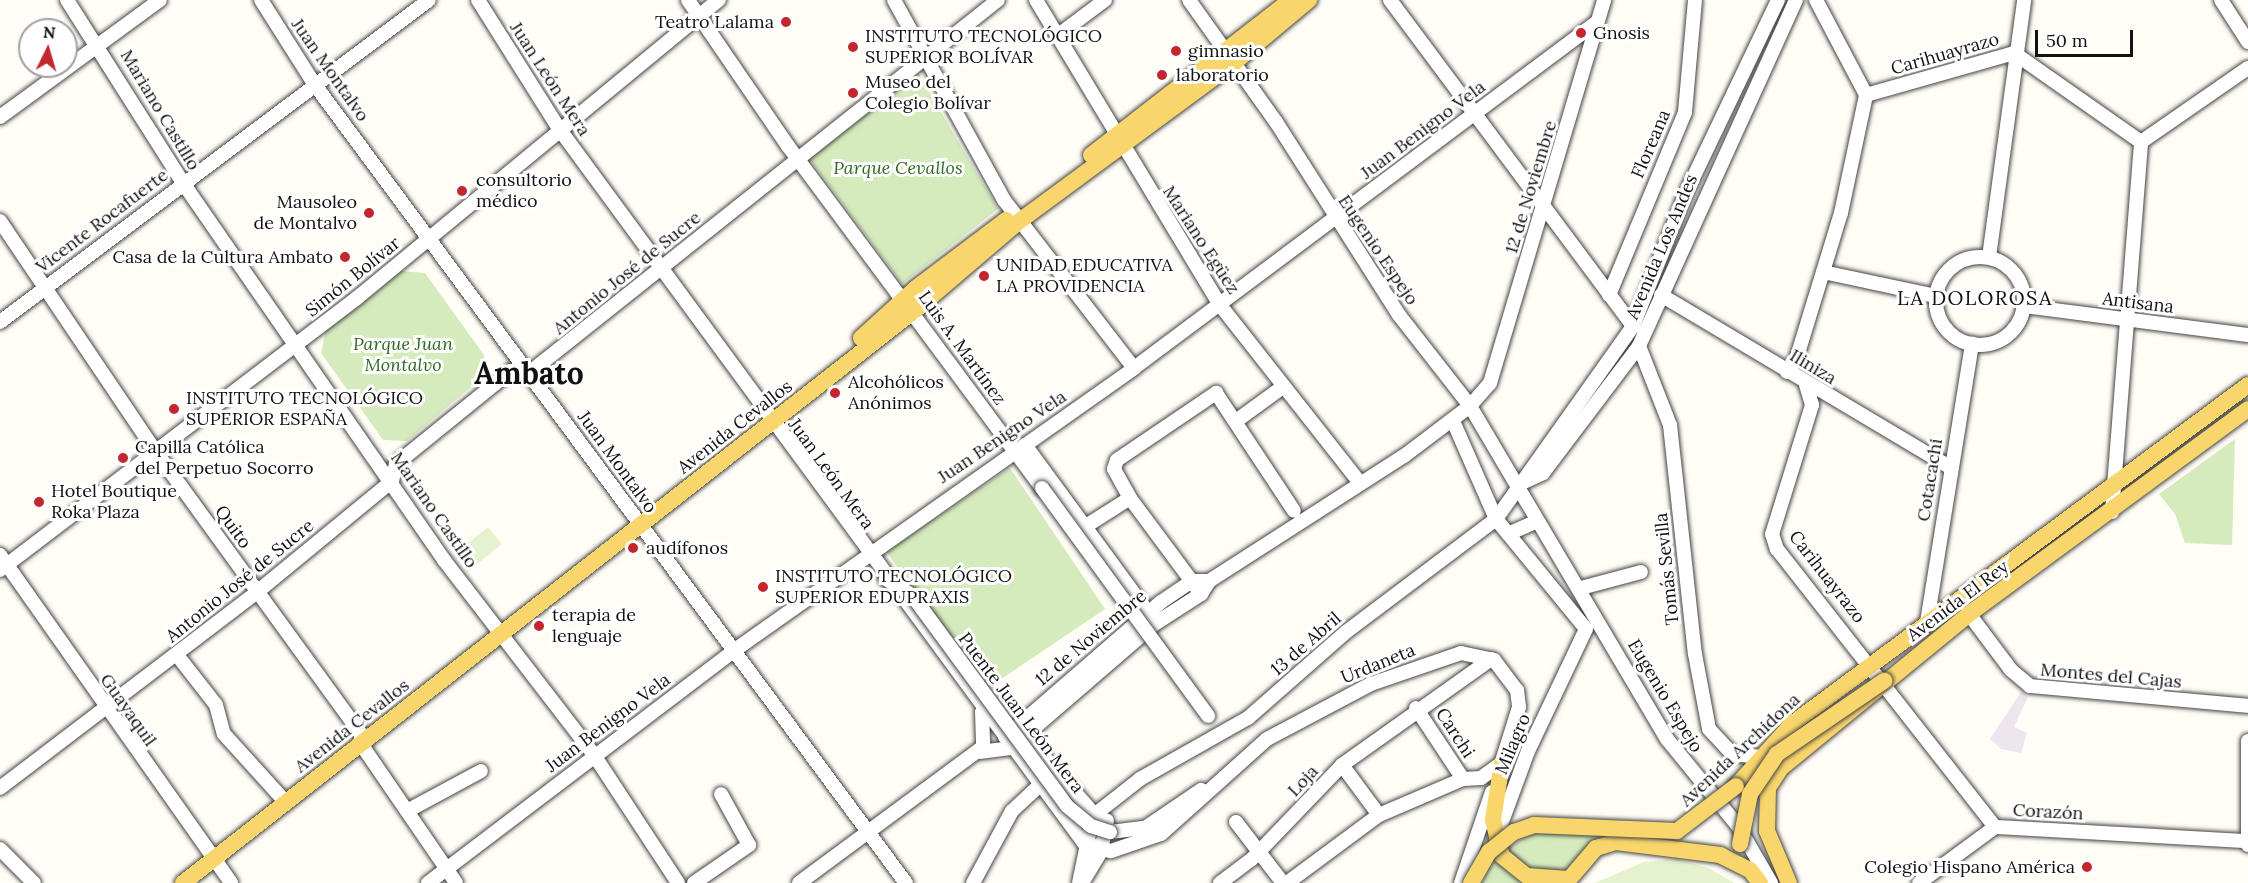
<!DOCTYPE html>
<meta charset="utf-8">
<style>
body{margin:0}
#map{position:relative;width:2248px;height:883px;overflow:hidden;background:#fffdf5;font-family:Lora,serif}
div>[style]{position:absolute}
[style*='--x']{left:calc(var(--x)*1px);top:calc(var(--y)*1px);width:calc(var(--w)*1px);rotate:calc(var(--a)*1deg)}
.industrial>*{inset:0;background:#eee6ef}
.green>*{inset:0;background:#d5ebbd;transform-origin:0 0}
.pitch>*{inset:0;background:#e6f2cf;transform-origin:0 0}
.roads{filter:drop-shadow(0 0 2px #444) drop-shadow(0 0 2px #444)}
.minor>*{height:14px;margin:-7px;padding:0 7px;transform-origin:7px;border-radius:7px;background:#fff}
.minor>.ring{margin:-7px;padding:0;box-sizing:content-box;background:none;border:14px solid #fff;border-radius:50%}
.major>*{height:16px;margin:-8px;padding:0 8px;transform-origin:8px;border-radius:8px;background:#f9d66b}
.bridges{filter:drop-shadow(0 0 2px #444) drop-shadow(0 0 2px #444)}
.minor-bridge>*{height:14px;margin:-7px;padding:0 7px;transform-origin:7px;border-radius:7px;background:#fff}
.major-bridge>*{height:16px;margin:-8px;padding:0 8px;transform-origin:8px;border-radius:8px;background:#f9d66b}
.dots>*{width:16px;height:16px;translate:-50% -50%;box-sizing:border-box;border:3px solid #fff;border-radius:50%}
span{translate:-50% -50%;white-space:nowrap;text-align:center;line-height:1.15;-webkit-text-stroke:6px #fff;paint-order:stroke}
.poi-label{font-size:18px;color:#111}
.right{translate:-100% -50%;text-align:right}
.left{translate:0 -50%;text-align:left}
.street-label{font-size:18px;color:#111}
.park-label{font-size:18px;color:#2f6b1f;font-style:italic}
.neighbourhood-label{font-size:20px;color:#111;letter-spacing:1.5px}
.town-label{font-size:30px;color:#111;font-weight:700}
.north{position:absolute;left:18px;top:18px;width:60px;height:60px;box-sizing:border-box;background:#fff;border:2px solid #a0a0a0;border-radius:50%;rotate:5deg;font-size:16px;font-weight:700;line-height:24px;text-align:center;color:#111}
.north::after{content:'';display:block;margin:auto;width:21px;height:27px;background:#c4262e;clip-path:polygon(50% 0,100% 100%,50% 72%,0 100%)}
.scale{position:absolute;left:2035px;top:30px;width:98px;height:27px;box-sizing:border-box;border:3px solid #111;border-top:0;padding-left:8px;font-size:18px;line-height:21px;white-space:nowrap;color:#111;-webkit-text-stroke:4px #fff;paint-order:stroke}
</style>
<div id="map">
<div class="industrial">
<i style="clip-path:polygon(2021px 692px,2028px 697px,2014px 727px,2027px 733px,2021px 753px,2001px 749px,1990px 739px)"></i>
</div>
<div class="green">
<i style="clip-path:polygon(917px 71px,998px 209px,902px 284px,807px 155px)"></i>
<i style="clip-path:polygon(401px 271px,425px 273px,484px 355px,483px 377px,407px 441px,383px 440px,321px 353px,326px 330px)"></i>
<i style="clip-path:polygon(2235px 439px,2232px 545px,2185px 543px,2175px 514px,2159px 494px)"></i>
<i style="left:1010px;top:468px;width:170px;height:149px;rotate:56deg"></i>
<i style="clip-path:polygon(1557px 830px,1637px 839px,1580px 853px,1562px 883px,1482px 883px,1493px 857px,1530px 834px)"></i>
</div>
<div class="pitch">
<i style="left:488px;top:527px;width:22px;height:44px;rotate:51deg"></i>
<i style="clip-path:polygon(1676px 859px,1709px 868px,1734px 883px,1595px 883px,1644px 862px)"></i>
</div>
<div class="roads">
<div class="minor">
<i style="--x:67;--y:0;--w:217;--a:57.6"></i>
<i style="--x:183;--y:183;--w:459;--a:55.3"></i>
<i style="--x:444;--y:560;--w:246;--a:52.4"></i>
<i style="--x:594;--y:755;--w:153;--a:56.7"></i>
<i style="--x:261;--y:0;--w:101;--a:57.6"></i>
<i style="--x:315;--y:85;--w:993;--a:53.48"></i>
<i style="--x:478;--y:0;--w:154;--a:57.8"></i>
<i style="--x:560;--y:130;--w:885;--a:53.69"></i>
<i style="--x:1084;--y:843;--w:28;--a:17"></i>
<i style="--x:1111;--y:851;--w:53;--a:-18.8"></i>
<i style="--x:1161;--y:834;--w:142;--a:-41.9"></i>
<i style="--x:1267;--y:739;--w:118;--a:-27.9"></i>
<i style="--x:1371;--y:684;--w:95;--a:-19"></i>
<i style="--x:1461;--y:653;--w:34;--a:12"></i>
<i style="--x:1494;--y:660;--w:38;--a:53"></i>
<i style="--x:1517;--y:690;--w:17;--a:83"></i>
<i style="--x:1519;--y:707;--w:67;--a:107.4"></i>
<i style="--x:688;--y:0;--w:177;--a:55.6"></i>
<i style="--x:788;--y:146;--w:426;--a:53.4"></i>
<i style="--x:894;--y:0;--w:228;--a:61.2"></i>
<i style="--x:1004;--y:200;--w:212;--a:52.3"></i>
<i style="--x:1036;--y:0;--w:356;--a:58.9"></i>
<i style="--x:1220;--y:305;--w:226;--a:51.8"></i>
<i style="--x:1189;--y:0;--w:150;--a:54.5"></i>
<i style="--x:1276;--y:122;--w:229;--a:57.5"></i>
<i style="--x:1399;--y:315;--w:115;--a:52"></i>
<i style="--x:1470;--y:406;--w:387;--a:59.4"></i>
<i style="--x:1667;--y:739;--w:112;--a:50.8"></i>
<i style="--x:1738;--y:826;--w:66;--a:59.9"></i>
<i style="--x:1390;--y:0;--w:407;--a:53.3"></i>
<i style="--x:1816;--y:0;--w:107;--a:62.2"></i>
<i style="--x:2221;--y:0;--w:50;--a:57.3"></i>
<i style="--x:1057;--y:36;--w:60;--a:-36.9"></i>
<i style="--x:0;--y:117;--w:198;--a:-36.2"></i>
<i style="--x:2141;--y:142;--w:130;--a:-34.7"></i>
<i style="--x:0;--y:221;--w:270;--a:56"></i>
<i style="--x:151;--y:445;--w:357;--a:54"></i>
<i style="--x:361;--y:734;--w:10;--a:90"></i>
<i style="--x:361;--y:744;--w:168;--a:55.6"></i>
<i style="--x:1989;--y:257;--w:259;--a:-82.2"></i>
<i class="ring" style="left:1936px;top:257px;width:74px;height:74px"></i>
<i style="--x:1823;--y:272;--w:116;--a:12"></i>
<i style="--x:1609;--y:295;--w:198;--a:-67.4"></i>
<i style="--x:1685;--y:112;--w:112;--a:-84.9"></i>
<i style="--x:1661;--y:295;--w:335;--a:30.8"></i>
<i style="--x:2024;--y:306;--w:226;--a:7.4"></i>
<i style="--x:0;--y:322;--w:536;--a:-36.89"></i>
<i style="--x:1639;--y:346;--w:85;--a:68.6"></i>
<i style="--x:1670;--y:425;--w:230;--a:83.8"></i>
<i style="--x:1695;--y:654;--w:76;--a:79.4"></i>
<i style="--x:1709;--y:729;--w:34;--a:47"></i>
<i style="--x:1732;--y:754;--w:29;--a:6"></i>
<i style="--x:1787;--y:372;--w:15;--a:-53"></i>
<i style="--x:1796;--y:360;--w:154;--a:-73"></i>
<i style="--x:1841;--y:213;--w:121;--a:-78"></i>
<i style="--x:1866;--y:95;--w:154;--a:-15.8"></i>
<i style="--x:2014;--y:53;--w:155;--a:35"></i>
<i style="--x:1806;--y:385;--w:21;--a:73"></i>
<i style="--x:1812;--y:405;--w:135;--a:107.2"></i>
<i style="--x:1772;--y:534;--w:16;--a:72"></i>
<i style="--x:1777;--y:549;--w:353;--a:51.9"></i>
<i style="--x:1995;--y:827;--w:251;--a:3.2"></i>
<i style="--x:1236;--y:421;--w:59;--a:-36.1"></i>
<i style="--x:1453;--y:421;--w:107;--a:66.3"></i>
<i style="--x:1496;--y:519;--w:142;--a:50.7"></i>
<i style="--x:1586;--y:629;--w:135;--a:115.4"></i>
<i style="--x:1528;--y:751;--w:93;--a:110.2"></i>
<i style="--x:1025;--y:445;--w:216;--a:53.7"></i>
<i style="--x:1524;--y:482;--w:21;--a:-25"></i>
<i style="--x:1543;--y:473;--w:159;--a:-52.9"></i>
<i style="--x:1639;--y:346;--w:380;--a:-65.6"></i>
<i style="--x:2112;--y:512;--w:371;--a:-85.5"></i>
<i style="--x:1086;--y:526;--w:52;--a:-32.5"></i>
<i style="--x:1508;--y:534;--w:30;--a:-24"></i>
<i style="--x:0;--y:555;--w:401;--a:54.8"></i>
<i style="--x:0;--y:570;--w:449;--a:-37.3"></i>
<i style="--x:357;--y:298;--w:469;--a:-39.5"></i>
<i style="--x:1196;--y:587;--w:111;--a:-126.6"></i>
<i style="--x:1130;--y:498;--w:33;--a:-119"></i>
<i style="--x:1114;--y:469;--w:9;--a:-72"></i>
<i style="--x:1117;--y:460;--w:120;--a:-34.1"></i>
<i style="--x:1216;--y:393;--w:141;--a:56.5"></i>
<i style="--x:1581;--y:588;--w:62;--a:-14.9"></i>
<i style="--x:1969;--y:614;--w:70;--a:53.1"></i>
<i style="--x:2011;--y:670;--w:25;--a:40"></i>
<i style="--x:2030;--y:686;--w:219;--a:5.2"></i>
<i style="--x:1927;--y:622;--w:282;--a:-80.8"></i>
<i style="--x:177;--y:655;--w:63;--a:52"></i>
<i style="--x:216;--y:705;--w:30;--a:75"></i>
<i style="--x:224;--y:734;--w:85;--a:47.9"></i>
<i style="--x:1416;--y:708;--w:85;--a:56.5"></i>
<i style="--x:982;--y:712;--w:34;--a:88"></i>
<i style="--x:1025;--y:735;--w:114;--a:48.9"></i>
<i style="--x:1005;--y:737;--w:206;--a:-40.9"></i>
<i style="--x:1161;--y:602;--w:37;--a:-34"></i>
<i style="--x:1192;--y:581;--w:17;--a:0"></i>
<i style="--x:2248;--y:741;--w:104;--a:90"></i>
<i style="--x:979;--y:752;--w:32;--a:-7"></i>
<i style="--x:1011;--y:748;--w:191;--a:-40.8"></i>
<i style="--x:1156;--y:623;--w:54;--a:-32.8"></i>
<i style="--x:1201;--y:594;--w:15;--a:-58"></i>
<i style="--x:1209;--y:581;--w:232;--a:-32.7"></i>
<i style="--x:1404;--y:456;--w:83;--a:-37.1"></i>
<i style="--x:1470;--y:406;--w:30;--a:-49"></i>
<i style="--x:1490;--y:383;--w:400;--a:-73.4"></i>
<i style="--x:1342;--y:765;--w:62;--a:53.5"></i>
<i style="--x:0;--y:788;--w:323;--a:-37.3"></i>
<i style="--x:257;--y:592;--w:175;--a:-39.4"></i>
<i style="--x:392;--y:481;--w:17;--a:-77"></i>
<i style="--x:396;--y:464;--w:148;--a:-39"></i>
<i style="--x:511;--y:371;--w:18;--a:6"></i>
<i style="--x:529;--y:373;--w:599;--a:-38.5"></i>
<i style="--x:407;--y:811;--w:84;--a:-28.4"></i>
<i style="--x:1236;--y:822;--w:77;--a:52.4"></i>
<i style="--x:1110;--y:832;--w:35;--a:-7"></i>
<i style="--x:1145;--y:828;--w:68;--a:-34.2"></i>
<i style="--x:0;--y:849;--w:48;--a:45"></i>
<i style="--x:428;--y:883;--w:382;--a:-37.2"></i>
<i style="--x:732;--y:652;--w:492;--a:-35.2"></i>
<i style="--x:1134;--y:368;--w:578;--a:-36.77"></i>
<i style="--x:694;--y:883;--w:67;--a:-34.6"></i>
<i style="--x:749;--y:845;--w:58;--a:-118.8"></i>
<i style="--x:799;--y:883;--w:229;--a:-36.5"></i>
<i style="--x:973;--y:883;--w:82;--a:-61.6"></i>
<i style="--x:1012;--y:811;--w:38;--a:-43"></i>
<i style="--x:1079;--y:883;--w:68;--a:-78.2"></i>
<i style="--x:1093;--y:816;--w:60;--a:-38.2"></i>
<i style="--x:1140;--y:779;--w:124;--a:-29.5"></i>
<i style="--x:1248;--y:718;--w:130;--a:-41.3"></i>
<i style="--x:1346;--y:632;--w:188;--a:-37"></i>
<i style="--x:1496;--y:519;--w:237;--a:-54.6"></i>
<i style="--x:1633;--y:326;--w:141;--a:-68.3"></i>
<i style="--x:1685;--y:195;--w:216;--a:-64.5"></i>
<i style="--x:1082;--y:883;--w:37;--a:-59"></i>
<i style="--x:1101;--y:851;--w:31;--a:-79"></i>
<i style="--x:1220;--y:883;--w:39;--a:-37"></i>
<i style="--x:1251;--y:860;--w:132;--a:-46.2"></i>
<i style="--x:1342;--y:765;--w:183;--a:-35.4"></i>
<i style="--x:1287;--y:883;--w:114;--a:-36.5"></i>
<i style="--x:1379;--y:815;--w:91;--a:-23.2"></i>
<i style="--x:1463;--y:779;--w:18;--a:-3"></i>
<i style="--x:1481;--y:778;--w:26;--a:-36"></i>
<i style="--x:1461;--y:883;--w:96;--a:-71.2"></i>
<i style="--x:1919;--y:883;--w:94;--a:-36.4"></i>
</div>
<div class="major">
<i style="--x:1091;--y:155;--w:253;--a:-37.8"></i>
<i style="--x:861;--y:338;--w:74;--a:-42.3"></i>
<i style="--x:916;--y:288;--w:113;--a:-37.1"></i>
<i style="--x:1502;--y:763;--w:58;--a:99"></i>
<i style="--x:1493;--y:820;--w:37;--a:76"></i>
<i style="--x:1502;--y:856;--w:32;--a:39"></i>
<i style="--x:1527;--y:876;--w:41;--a:4.2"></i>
<i style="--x:1736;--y:786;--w:84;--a:-47.9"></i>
<i style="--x:1792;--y:724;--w:568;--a:-36.63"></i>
<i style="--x:183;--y:883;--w:935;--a:-38.05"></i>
<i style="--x:919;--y:307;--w:134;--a:-40.5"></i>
<i style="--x:1021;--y:220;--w:266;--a:-36.4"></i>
<i style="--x:1235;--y:62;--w:97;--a:-40"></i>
<i style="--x:1566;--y:883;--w:46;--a:-49.4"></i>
<i style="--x:1596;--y:848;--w:21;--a:-17"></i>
<i style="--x:1616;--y:842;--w:105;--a:7.1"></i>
<i style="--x:1720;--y:855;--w:34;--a:27"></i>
<i style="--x:1750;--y:870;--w:16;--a:52"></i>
<i style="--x:1789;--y:883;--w:56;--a:-112.9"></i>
<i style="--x:1767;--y:831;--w:43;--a:-88.7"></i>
<i style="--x:1768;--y:788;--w:24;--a:-57"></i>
<i style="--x:1781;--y:768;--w:243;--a:-39.3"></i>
<i style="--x:1969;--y:614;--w:346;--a:-36.3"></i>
</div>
</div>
<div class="bridges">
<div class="minor-bridge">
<i style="--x:1042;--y:488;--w:282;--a:53.9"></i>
<i style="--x:886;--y:579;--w:31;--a:32"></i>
<i style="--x:912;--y:595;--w:262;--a:53.7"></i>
<i style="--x:1067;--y:806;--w:31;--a:40"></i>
<i style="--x:1091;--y:826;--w:20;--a:18"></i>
</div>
<div class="major-bridge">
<i style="--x:1740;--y:844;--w:51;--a:-78.7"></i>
<i style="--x:1750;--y:794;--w:48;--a:-56"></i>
<i style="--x:1777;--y:754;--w:130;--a:-34.3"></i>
<i style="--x:1471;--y:883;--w:36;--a:-60"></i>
<i style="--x:1489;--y:852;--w:32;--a:-39"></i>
<i style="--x:1514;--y:832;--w:21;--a:-19"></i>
<i style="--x:1534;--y:825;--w:143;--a:2.4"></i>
<i style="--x:1677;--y:831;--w:74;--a:-37.3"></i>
</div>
</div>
<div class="dots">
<i style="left:786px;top:22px;background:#c4262e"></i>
<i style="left:1581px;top:33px;background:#c4262e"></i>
<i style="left:853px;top:47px;background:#c4262e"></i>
<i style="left:1176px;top:51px;background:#c4262e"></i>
<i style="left:1162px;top:75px;background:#c4262e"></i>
<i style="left:853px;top:93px;background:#c4262e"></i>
<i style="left:462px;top:191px;background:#c4262e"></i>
<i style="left:369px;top:213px;background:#c4262e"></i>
<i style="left:345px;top:257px;background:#c4262e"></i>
<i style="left:984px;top:276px;background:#c4262e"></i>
<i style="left:835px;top:393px;background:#c4262e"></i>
<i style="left:174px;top:409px;background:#c4262e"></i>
<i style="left:123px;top:458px;background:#c4262e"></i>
<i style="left:39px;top:502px;background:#c4262e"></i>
<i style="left:633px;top:548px;background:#c4262e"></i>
<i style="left:763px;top:587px;background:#c4262e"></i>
<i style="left:539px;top:626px;background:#c4262e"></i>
<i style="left:2087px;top:867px;background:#c4262e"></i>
</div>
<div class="poi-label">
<span class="right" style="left:774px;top:22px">Teatro Lalama</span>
<span class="left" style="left:1593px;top:33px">Gnosis</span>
<span class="left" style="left:865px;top:47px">INSTITUTO TECNOLÓGICO<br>SUPERIOR BOLÍVAR</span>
<span class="left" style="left:1188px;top:51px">gimnasio</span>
<span class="left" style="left:1176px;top:75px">laboratorio</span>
<span class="left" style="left:865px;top:93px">Museo del<br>Colegio Bolívar</span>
<span class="left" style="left:476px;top:191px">consultorio<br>médico</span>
<span class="right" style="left:357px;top:213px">Mausoleo<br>de Montalvo</span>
<span class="right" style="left:333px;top:257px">Casa de la Cultura Ambato</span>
<span class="left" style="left:996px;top:276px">UNIDAD EDUCATIVA<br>LA PROVIDENCIA</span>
<span class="left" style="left:848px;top:393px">Alcohólicos<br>Anónimos</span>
<span class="left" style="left:186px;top:409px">INSTITUTO TECNOLÓGICO<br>SUPERIOR ESPAÑA</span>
<span class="left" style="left:135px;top:458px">Capilla Católica<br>del Perpetuo Socorro</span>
<span class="left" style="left:51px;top:502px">Hotel Boutique<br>Roka Plaza</span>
<span class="left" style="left:646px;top:548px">audífonos</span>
<span class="left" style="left:775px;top:587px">INSTITUTO TECNOLÓGICO<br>SUPERIOR EDUPRAXIS</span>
<span class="left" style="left:552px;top:626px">terapia de<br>lenguaje</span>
<span class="right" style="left:2075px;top:867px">Colegio Hispano América</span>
</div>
<div class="street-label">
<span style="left:1945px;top:54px;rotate:-16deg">Carihuayrazo</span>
<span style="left:330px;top:70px;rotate:55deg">Juan Montalvo</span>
<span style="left:550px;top:79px;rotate:57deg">Juan León Mera</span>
<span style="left:160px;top:110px;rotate:59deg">Mariano Castillo</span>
<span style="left:1423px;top:130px;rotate:-37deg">Juan Benigno Vela</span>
<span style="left:1651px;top:144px;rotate:-67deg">Floreana</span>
<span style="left:1531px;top:187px;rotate:-73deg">12 de Noviembre</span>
<span style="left:102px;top:221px;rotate:-37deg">Vicente Rocafuerte</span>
<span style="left:1201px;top:240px;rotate:57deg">Mariano Egüez</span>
<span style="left:1662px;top:247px;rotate:-67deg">Avenida Los Andes</span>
<span style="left:1378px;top:250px;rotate:56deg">Eugenio Espejo</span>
<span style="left:627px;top:273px;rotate:-39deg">Antonio José de Sucre</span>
<span style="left:353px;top:277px;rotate:-39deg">Simón Bolívar</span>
<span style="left:2138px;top:303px;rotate:7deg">Antisana</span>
<span style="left:962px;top:348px;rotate:54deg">Luis A. Martínez</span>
<span style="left:1813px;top:367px;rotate:31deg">Iliniza</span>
<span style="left:735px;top:427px;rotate:-38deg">Avenida Cevallos</span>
<span style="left:1002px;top:437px;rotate:-34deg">Juan Benigno Vela</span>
<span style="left:617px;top:462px;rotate:54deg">Juan Montalvo</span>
<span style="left:831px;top:474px;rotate:54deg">Juan León Mera</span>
<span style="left:1930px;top:480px;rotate:-81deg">Cotacachi</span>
<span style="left:434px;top:510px;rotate:55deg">Mariano Castillo</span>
<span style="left:233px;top:527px;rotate:54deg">Quito</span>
<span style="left:1667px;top:569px;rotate:-96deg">Tomás Sevilla</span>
<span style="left:1827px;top:577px;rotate:52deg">Carihuayrazo</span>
<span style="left:240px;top:581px;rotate:-39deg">Antonio José de Sucre</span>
<span style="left:1958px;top:601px;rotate:-37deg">Avenida El Rey</span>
<span style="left:1091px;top:638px;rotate:-40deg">12 de Noviembre</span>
<span style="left:1306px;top:644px;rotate:-41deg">13 de Abril</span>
<span style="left:1378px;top:664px;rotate:-22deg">Urdaneta</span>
<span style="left:2111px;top:676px;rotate:5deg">Montes del Cajas</span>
<span style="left:1665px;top:696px;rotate:59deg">Eugenio Espejo</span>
<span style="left:128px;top:710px;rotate:55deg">Guayaquil</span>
<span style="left:1021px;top:713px;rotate:53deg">Puente Juan León Mera</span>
<span style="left:608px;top:723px;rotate:-37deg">Juan Benigno Vela</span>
<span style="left:352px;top:726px;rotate:-38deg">Avenida Cevallos</span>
<span style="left:1455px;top:733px;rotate:57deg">Carchi</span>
<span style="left:1513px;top:744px;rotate:-67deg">Milagro</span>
<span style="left:1740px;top:750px;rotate:-43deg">Avenida Archidona</span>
<span style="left:1303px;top:781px;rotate:-47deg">Loja</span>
<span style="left:2048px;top:812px;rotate:3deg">Corazón</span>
</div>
<div class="park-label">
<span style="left:898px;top:168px">Parque Cevallos</span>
<span style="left:403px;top:355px">Parque Juan<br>Montalvo</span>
</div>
<div class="neighbourhood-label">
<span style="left:1975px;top:297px">LA DOLOROSA</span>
</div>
<div class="town-label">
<span style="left:529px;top:373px">Ambato</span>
</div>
<div class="north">N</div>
<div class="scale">50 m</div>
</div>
